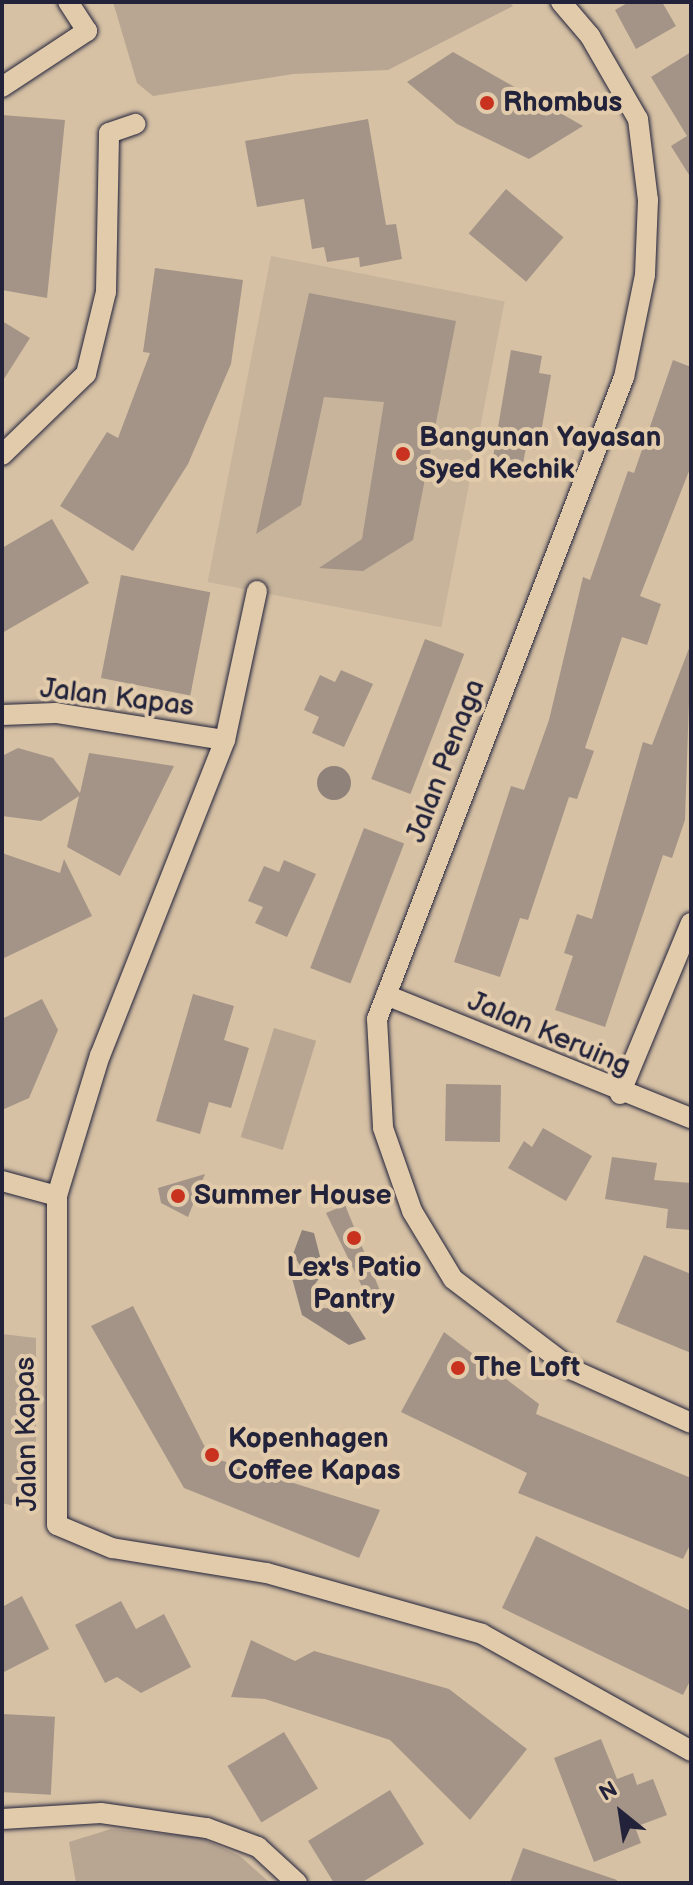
<!DOCTYPE html>
<style>
body{margin:0}
#map{position:relative;width:693px;height:1885px;overflow:hidden;background:#d6c1a4;font-family:"Balsamiq Sans",sans-serif}
div>[style]{position:absolute}
[style*='--x']{left:calc(var(--x)*1px);top:calc(var(--y)*1px);width:calc(var(--w)*1px);rotate:calc(var(--a)*1deg)}
.built>*{inset:0;background:#c7b49b;transform-origin:0 0}
.green>*{inset:0;background:#b8a693;transform-origin:0 0}
.water>*{inset:0;background:#8f827a}
.round{border-radius:50%}
.building>*{inset:0;background:#a49487;transform-origin:0 0}
.roads{filter:drop-shadow(0 0 2px #22223b) drop-shadow(0 0 2px #22223b)}
.minor>*{height:20px;margin:-10px;padding:0 10px;transform-origin:10px;border-radius:10px;background:#e1cbab}
.dots>*{width:22px;height:22px;translate:-50% -50%;box-sizing:border-box;border:4px solid #e1cbab;border-radius:50%}
span{translate:-50% -50%;white-space:nowrap;text-align:center;line-height:1.15;-webkit-text-stroke:8px #e1cbab;paint-order:stroke}
.poi-label{font-size:28px;color:#22223b;font-weight:700}
.left{translate:0 -50%;text-align:left}
.street-label{font-size:28px;color:#22223b}
.frame{position:absolute;inset:0;border:4px solid #22223b;pointer-events:none}
.north{position:absolute;left:581px;top:1773px;width:80px;height:80px;-webkit-text-stroke:6px #e1cbab;paint-order:stroke;rotate:330deg;font-size:22px;font-weight:700;line-height:32px;text-align:center;color:#22223b}
.north::after{content:'';display:block;margin:auto;width:28px;height:36px;background:#22223b;clip-path:polygon(50% 0,100% 100%,50% 72%,0 100%)}
</style>
<div id="map">
<div class="built">
<i style="left:271px;top:256px;width:238px;height:332px;rotate:11deg"></i>
</div>
<div class="green">
<i style="clip-path:polygon(113px 2px,509px 2px,513px 6px,388px 70px,293px 74px,153px 96px,137px 83px)"></i>
<i style="left:274px;top:1028px;width:44px;height:114px;rotate:17deg"></i>
<i style="clip-path:polygon(2px 1334px,36px 1338px,36px 1495px,22px 1508px,2px 1503px)"></i>
<i style="clip-path:polygon(111px 1829px,199px 1837px,240px 1856px,270px 1883px,76px 1883px,69px 1842px)"></i>
</div>
<div class="water">
<i class="round" style="left:317px;top:766px;width:34px;height:34px"></i>
<i style="clip-path:polygon(302px 1230px,314px 1233px,324px 1272px,312px 1288px,320px 1308px,347px 1309px,366px 1339px,349px 1345px,302px 1315px,292px 1278px,304px 1272px,293px 1254px)"></i>
</div>
<div class="building">
<i style="clip-path:polygon(629px 2px,662px 2px,676px 26px,636px 49px,615px 10px)"></i>
<i style="clip-path:polygon(453px 52px,583px 126px,529px 159px,457px 124px,407px 82px)"></i>
<i style="clip-path:polygon(691px 52px,691px 178px,671px 146px,687px 136px,651px 77px)"></i>
<i style="clip-path:polygon(2px 115px,65px 120px,47px 298px,2px 290px)"></i>
<i style="clip-path:polygon(368px 119px,386px 225px,396px 224px,402px 259px,360px 267px,359px 257px,327px 262px,324px 247px,312px 249px,304px 199px,257px 207px,245px 141px)"></i>
<i style="left:506px;top:189px;width:75px;height:58px;rotate:40deg"></i>
<i style="clip-path:polygon(155px 268px,243px 280px,231px 364px,188px 464px,133px 551px,60px 506px,107px 432px,118px 438px,150px 353px,143px 352px)"></i>
<i style="clip-path:polygon(309px 293px,456px 321px,413px 540px,363px 571px,319px 568px,362px 539px,384px 402px,324px 397px,301px 505px,256px 534px)"></i>
<i style="clip-path:polygon(2px 321px,30px 338px,2px 382px)"></i>
<i style="clip-path:polygon(511px 350px,542px 356px,539px 373px,551px 375px,538px 450px,526px 448px,522px 468px,492px 463px)"></i>
<i style="clip-path:polygon(673px 360px,691px 367px,691px 466px,640px 596px,661px 604px,647px 645px,622px 637px,585px 748px,594px 751px,577px 799px,569px 797px,528px 920px,520px 918px,500px 977px,454px 962px,511px 786px,524px 790px,549px 720px,583px 577px,590px 580px,628px 471px,634px 473px)"></i>
<i style="clip-path:polygon(52px 519px,89px 583px,2px 633px,2px 548px)"></i>
<i style="left:121px;top:575px;width:91px;height:105px;rotate:11deg"></i>
<i style="left:425px;top:639px;width:42px;height:150px;rotate:21deg"></i>
<i style="clip-path:polygon(691px 643px,685px 820px,672px 858px,663px 855px,605px 1027px,555px 1010px,573px 956px,564px 953px,577px 914px,592px 919px,643px 742px,652px 745px)"></i>
<i style="clip-path:polygon(341px 670px,373px 684px,344px 747px,312px 733px,319px 717px,304px 710px,320px 675px,335px 682px)"></i>
<i style="clip-path:polygon(18px 748px,53px 758px,80px 793px,89px 753px,174px 766px,120px 876px,67px 847px,79px 796px,41px 821px,2px 816px,2px 756px)"></i>
<i style="left:364px;top:828px;width:43px;height:150px;rotate:21deg"></i>
<i style="clip-path:polygon(2px 853px,60px 873px,64px 859px,92px 916px,2px 959px)"></i>
<i style="clip-path:polygon(284px 860px,316px 874px,287px 937px,255px 923px,263px 907px,248px 901px,264px 866px,279px 872px)"></i>
<i style="clip-path:polygon(193px 994px,234px 1006px,224px 1040px,249px 1048px,231px 1108px,209px 1102px,200px 1134px,156px 1121px)"></i>
<i style="clip-path:polygon(42px 999px,58px 1030px,29px 1098px,2px 1110px,2px 1019px)"></i>
<i style="left:446px;top:1084px;width:55px;height:57px;rotate:1deg"></i>
<i style="clip-path:polygon(543px 1128px,592px 1156px,566px 1201px,508px 1168px,524px 1141px,532px 1147px)"></i>
<i style="clip-path:polygon(612px 1157px,657px 1163px,654px 1180px,691px 1183px,691px 1230px,666px 1228px,668px 1209px,605px 1199px)"></i>
<i style="clip-path:polygon(205px 1174px,188px 1217px,161px 1203px,158px 1188px)"></i>
<i style="clip-path:polygon(345px 1205px,385px 1303px,373px 1309px,326px 1213px)"></i>
<i style="clip-path:polygon(644px 1255px,691px 1274px,691px 1353px,616px 1322px)"></i>
<i style="clip-path:polygon(133px 1306px,210px 1457px,380px 1510px,359px 1558px,184px 1488px,91px 1326px)"></i>
<i style="clip-path:polygon(444px 1332px,539px 1404px,536px 1414px,691px 1478px,691px 1543px,683px 1559px,518px 1493px,527px 1473px,401px 1412px)"></i>
<i style="clip-path:polygon(536px 1536px,691px 1611px,691px 1679px,683px 1695px,502px 1608px)"></i>
<i style="clip-path:polygon(22px 1596px,49px 1649px,2px 1673px,2px 1607px)"></i>
<i style="clip-path:polygon(121px 1601px,136px 1629px,164px 1614px,191px 1667px,141px 1693px,117px 1677px,105px 1683px,75px 1625px)"></i>
<i style="clip-path:polygon(251px 1640px,295px 1661px,314px 1651px,449px 1689px,527px 1749px,470px 1820px,390px 1740px,265px 1699px,231px 1697px)"></i>
<i style="left:2px;top:1714px;width:53px;height:78px;rotate:3deg"></i>
<i style="left:284px;top:1732px;width:66px;height:66px;rotate:59deg"></i>
<i style="clip-path:polygon(601px 1739px,617px 1779px,633px 1773px,637px 1785px,653px 1779px,667px 1815px,635px 1827px,641px 1843px,594px 1862px,554px 1758px)"></i>
<i style="clip-path:polygon(390px 1790px,424px 1844px,361px 1883px,334px 1883px,308px 1841px)"></i>
<i style="clip-path:polygon(523px 1848px,617px 1880px,616px 1883px,510px 1883px)"></i>
</div>
<div class="roads">
<div class="minor">
<i style="--x:561;--y:2;--w:45;--a:49.5"></i>
<i style="--x:590;--y:36;--w:96;--a:60"></i>
<i style="--x:638;--y:119;--w:82;--a:83"></i>
<i style="--x:648;--y:200;--w:75;--a:92.3"></i>
<i style="--x:645;--y:275;--w:104;--a:101.6"></i>
<i style="--x:624;--y:377;--w:688;--a:111.04"></i>
<i style="--x:377;--y:1019;--w:109;--a:86.8"></i>
<i style="--x:383;--y:1128;--w:88;--a:70.7"></i>
<i style="--x:412;--y:1211;--w:79;--a:58.9"></i>
<i style="--x:453;--y:1279;--w:151;--a:37.2"></i>
<i style="--x:573;--y:1370;--w:129;--a:24.2"></i>
<i style="--x:2;--y:87;--w:102;--a:-33.4"></i>
<i style="--x:87;--y:31;--w:35;--a:-123"></i>
<i style="--x:2;--y:455;--w:117;--a:-44"></i>
<i style="--x:86;--y:374;--w:84;--a:-76.3"></i>
<i style="--x:106;--y:292;--w:159;--a:-88.9"></i>
<i style="--x:109;--y:133;--w:28;--a:-19"></i>
<i style="--x:257;--y:591;--w:152;--a:102.1"></i>
<i style="--x:225;--y:740;--w:339;--a:111.6"></i>
<i style="--x:100;--y:1055;--w:147;--a:107"></i>
<i style="--x:57;--y:1196;--w:329;--a:90"></i>
<i style="--x:57;--y:1525;--w:60;--a:22.7"></i>
<i style="--x:112;--y:1548;--w:157;--a:9.2"></i>
<i style="--x:267;--y:1573;--w:223;--a:15.8"></i>
<i style="--x:482;--y:1634;--w:240;--a:29.2"></i>
<i style="--x:2;--y:715;--w:54;--a:-2.1"></i>
<i style="--x:56;--y:713;--w:171;--a:9.1"></i>
<i style="--x:386;--y:995;--w:329;--a:22"></i>
<i style="--x:620;--y:1094;--w:185;--a:-67.5"></i>
<i style="--x:2;--y:1181;--w:57;--a:15.3"></i>
<i style="--x:2;--y:1819;--w:99;--a:-3.5"></i>
<i style="--x:101;--y:1813;--w:107;--a:8.1"></i>
<i style="--x:207;--y:1828;--w:54;--a:20.4"></i>
<i style="--x:258;--y:1847;--w:53;--a:42.7"></i>
</div>
</div>
<div class="dots">
<i style="left:487px;top:103px;background:#c8321e"></i>
<i style="left:403px;top:454px;background:#c8321e"></i>
<i style="left:178px;top:1196px;background:#c8321e"></i>
<i style="left:354px;top:1238px;background:#c8321e"></i>
<i style="left:458px;top:1368px;background:#c8321e"></i>
<i style="left:212px;top:1455px;background:#c8321e"></i>
</div>
<div class="poi-label">
<span class="left" style="left:503px;top:103px">Rhombus</span>
<span class="left" style="left:419px;top:454px">Bangunan Yayasan<br>Syed Kechik</span>
<span class="left" style="left:194px;top:1196px">Summer House</span>
<span style="left:354px;top:1284px">Lex's Patio<br>Pantry</span>
<span class="left" style="left:474px;top:1368px">The Loft</span>
<span class="left" style="left:228px;top:1455px">Kopenhagen<br>Coffee Kapas</span>
</div>
<div class="street-label">
<span style="left:117px;top:698px;rotate:7deg">Jalan Kapas</span>
<span style="left:446px;top:761px;rotate:-69deg">Jalan Penaga</span>
<span style="left:549px;top:1034px;rotate:23deg">Jalan Keruing</span>
<span style="left:27px;top:1434px;rotate:-91deg">Jalan Kapas</span>
</div>
<div class="frame"></div>
<div class="north">N</div>
</div>
